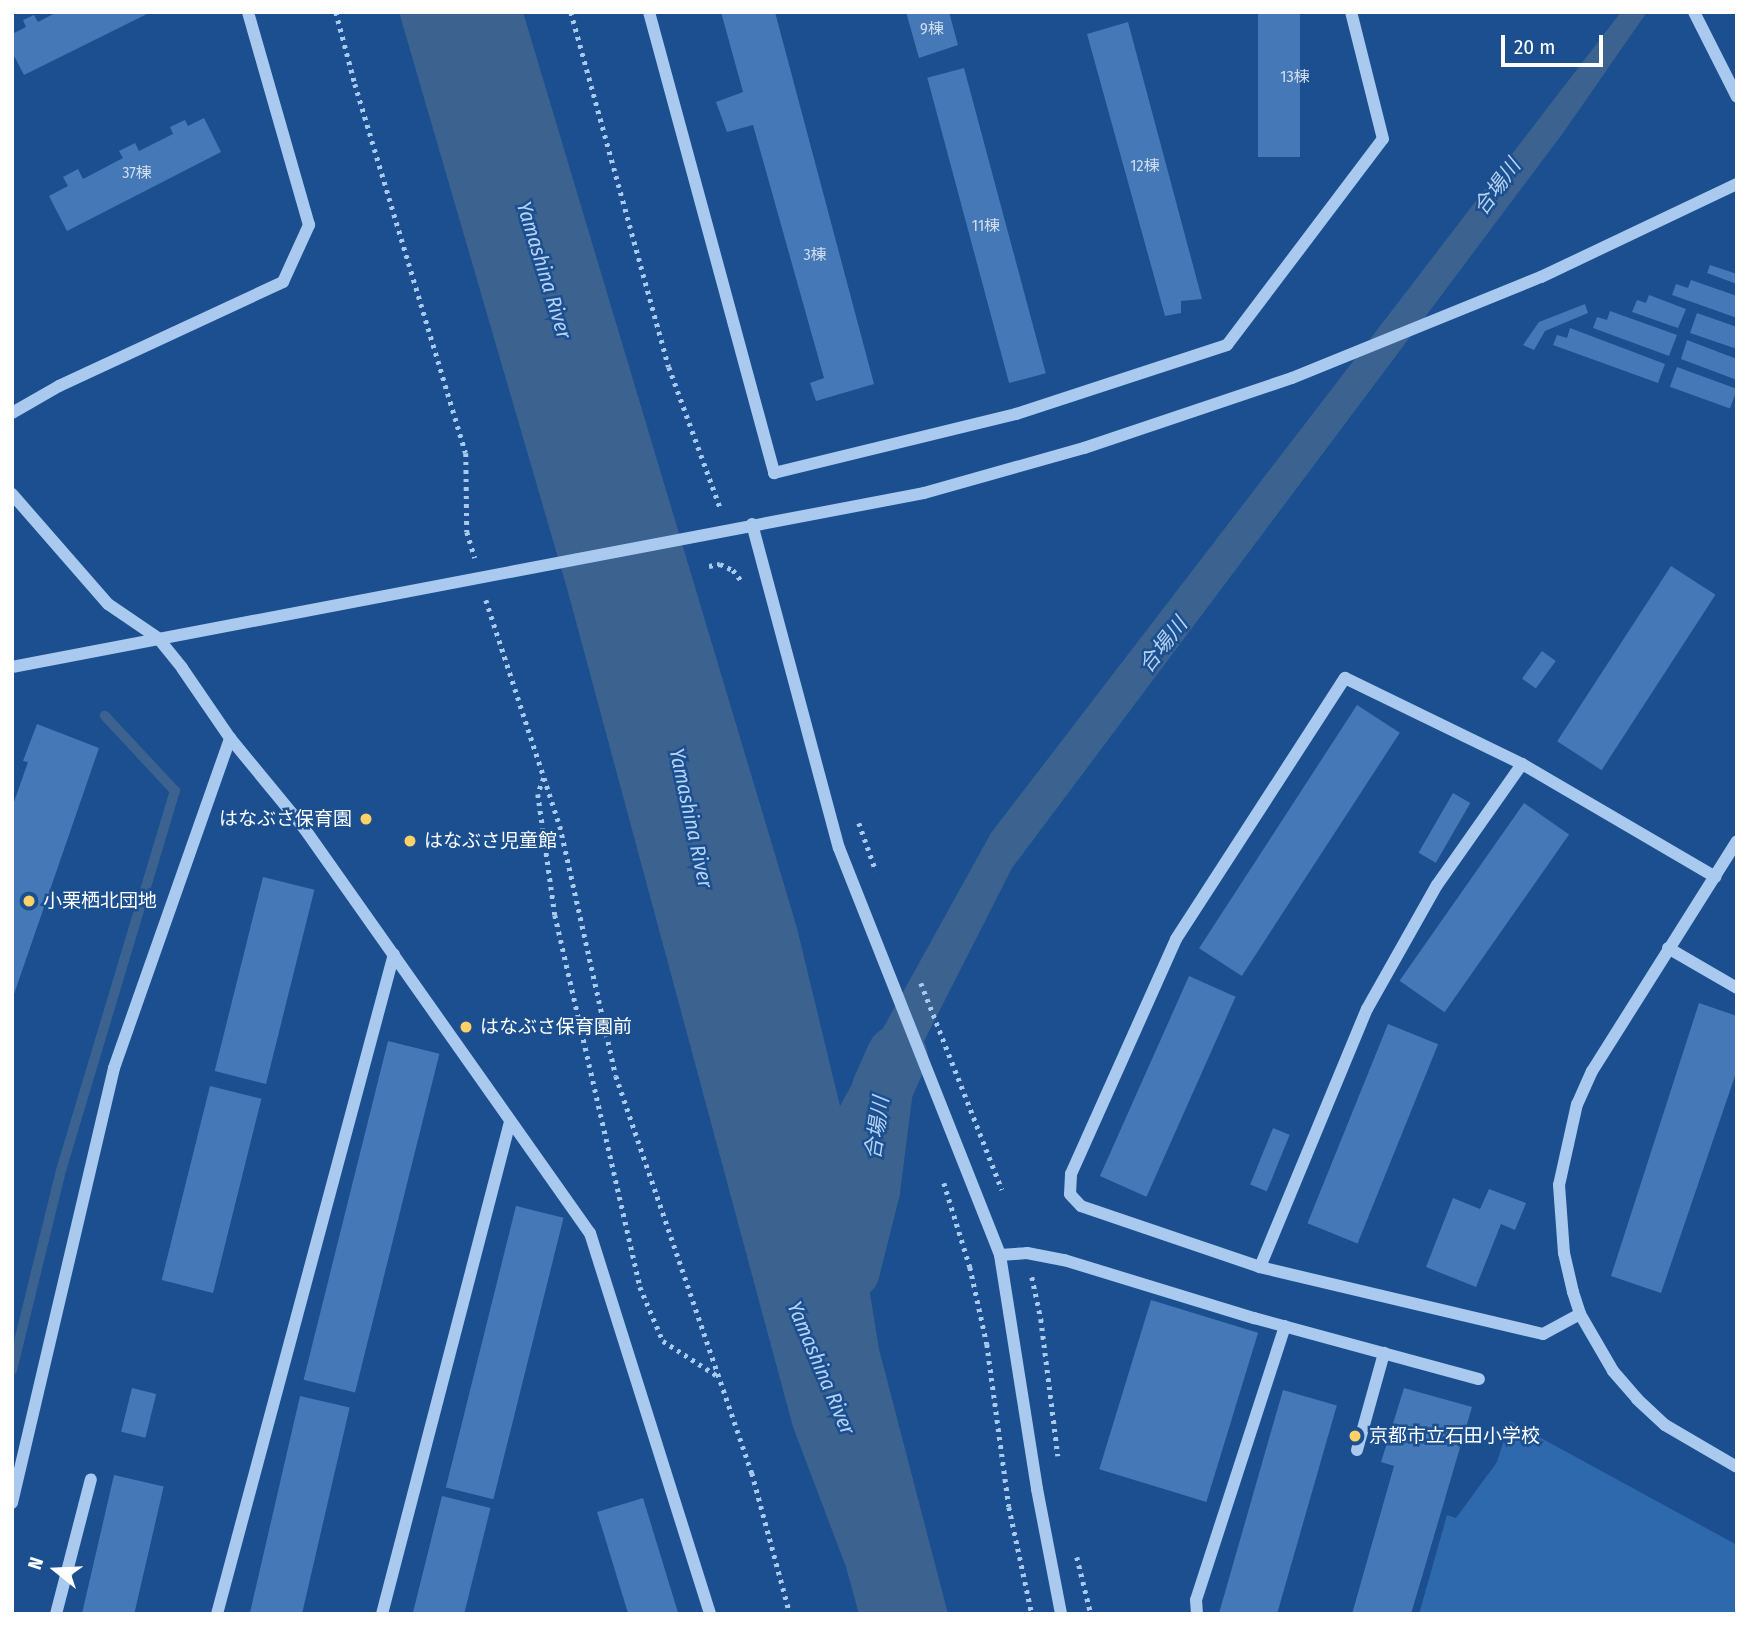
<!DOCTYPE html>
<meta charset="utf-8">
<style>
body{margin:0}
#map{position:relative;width:1749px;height:1626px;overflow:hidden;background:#1b4f8f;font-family:"Fira Sans Condensed","Noto Sans JP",sans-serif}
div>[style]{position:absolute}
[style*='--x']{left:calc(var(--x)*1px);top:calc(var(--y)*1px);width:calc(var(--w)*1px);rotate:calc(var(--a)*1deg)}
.green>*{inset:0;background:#2e69ad}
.water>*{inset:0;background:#3c6290}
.stream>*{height:10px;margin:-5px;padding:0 5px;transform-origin:5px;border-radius:5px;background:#3c6290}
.river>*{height:61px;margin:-30.5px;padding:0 30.5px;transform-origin:30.5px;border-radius:30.5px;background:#3c6290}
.building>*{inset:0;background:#4478b7;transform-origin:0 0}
.path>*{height:4.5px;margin-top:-2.25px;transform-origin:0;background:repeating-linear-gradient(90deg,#a9c9ee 0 3.5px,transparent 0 8.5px)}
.minor>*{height:12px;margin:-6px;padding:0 6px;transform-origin:6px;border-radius:6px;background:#a9c9ee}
.dots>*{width:19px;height:19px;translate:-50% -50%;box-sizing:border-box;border:4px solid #1b4f8f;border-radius:50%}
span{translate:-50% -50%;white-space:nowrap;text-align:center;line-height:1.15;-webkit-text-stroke:5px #1b4f8f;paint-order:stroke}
.number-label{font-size:16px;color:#d0dded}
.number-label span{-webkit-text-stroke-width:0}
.poi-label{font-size:19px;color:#fff}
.right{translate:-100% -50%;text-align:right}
.left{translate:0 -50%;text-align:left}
.water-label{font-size:21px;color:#b5d3f5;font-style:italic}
.frame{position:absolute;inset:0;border:14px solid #fff;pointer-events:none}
.north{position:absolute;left:21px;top:1535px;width:70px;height:70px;-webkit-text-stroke:5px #1b4f8f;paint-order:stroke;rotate:288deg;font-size:19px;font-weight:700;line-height:28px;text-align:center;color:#fff}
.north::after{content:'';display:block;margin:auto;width:24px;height:32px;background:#fff;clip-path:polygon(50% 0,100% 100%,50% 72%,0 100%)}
.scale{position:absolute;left:1501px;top:35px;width:102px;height:32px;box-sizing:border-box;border:4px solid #fff;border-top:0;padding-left:9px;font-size:21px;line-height:24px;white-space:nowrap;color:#fff;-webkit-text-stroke:5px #1b4f8f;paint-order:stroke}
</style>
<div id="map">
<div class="green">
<i style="clip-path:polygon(1510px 1421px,1737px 1545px,1737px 1614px,1419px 1614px,1447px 1515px,1456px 1518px,1497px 1462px)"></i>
</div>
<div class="water">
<i style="clip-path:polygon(399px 12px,523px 12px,797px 928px,840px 1106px,991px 833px,1621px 12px,1647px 12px,1563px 133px,1012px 868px,852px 1183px,879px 1349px,948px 1614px,859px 1614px,846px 1567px,793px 1427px,568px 592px)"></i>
</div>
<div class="stream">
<i style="--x:12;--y:1370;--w:209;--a:-76.2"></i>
<i style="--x:62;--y:1167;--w:393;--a:-73.3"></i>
<i style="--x:175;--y:791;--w:103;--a:-133"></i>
</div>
<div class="river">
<i style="--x:816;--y:1296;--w:43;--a:-39.3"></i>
<i style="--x:849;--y:1269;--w:81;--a:-75.8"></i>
<i style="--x:869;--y:1190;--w:103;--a:-82.7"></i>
<i style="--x:882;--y:1088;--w:36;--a:-66"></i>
</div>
<div class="building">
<i style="clip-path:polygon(57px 12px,151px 12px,24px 75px,12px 52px,12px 34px,26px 27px,23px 20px,34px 15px,38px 22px)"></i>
<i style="clip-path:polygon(721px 12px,775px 12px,874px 384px,816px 401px,810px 383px,824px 378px,753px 125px,727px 132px,716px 102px,743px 92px)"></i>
<i style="clip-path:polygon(906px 12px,949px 12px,958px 45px,919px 58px)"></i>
<i style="left:1258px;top:12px;width:42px;height:145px"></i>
<i style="clip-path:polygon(1128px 22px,1202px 299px,1181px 301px,1181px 313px,1165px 316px,1087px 34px)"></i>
<i style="left:964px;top:68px;width:316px;height:38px;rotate:75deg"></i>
<i style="clip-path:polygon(204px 118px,221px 152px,67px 231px,49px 196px,68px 186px,63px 177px,78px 169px,83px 179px,123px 158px,119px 151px,135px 143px,139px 151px,173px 134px,170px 127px,185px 120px,188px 126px)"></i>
<i style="clip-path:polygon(1710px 265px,1737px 274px,1737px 284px,1707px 273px)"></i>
<i style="clip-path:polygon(1691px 280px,1737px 296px,1737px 318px,1672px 295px,1676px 284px,1688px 288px)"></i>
<i style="clip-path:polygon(1649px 295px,1686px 309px,1678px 328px,1632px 312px,1637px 300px,1646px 303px)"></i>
<i style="clip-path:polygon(1585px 304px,1588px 313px,1545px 331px,1534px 350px,1523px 345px,1539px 322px)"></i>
<i style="clip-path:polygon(1610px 311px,1677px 335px,1669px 356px,1593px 328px,1597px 317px,1607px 320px)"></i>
<i style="clip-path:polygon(1697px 313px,1737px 327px,1737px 349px,1690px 333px)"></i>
<i style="clip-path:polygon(1570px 328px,1665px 364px,1658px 383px,1553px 345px,1557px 335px,1567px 338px)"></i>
<i style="clip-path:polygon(1687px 340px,1737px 359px,1737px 380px,1681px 359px)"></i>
<i style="left:1677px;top:367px;width:64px;height:21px;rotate:20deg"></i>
<i style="left:1671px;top:566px;width:53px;height:209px;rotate:33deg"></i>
<i style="left:1542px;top:651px;width:17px;height:34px;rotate:36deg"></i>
<i style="left:1357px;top:705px;width:51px;height:290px;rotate:33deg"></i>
<i style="clip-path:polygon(37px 724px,99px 748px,13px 997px,12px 808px,28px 762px,23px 761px)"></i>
<i style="left:1453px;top:793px;width:20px;height:69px;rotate:30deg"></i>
<i style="left:1524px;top:803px;width:55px;height:217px;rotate:35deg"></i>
<i style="left:263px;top:877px;width:53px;height:200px;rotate:14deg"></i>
<i style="left:1189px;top:976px;width:51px;height:219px;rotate:24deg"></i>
<i style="clip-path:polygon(1699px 1003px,1737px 1016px,1737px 1070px,1661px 1293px,1611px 1276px)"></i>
<i style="left:1388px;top:1024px;width:54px;height:215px;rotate:22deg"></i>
<i style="left:388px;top:1041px;width:53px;height:349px;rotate:14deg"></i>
<i style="left:210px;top:1086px;width:53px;height:200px;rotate:14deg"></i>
<i style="left:1273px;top:1128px;width:18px;height:61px;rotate:22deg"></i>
<i style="clip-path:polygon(1489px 1189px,1526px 1203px,1515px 1230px,1501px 1224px,1476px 1287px,1426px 1267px,1453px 1198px,1480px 1209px)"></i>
<i style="left:516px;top:1206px;width:49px;height:290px;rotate:14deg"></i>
<i style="left:1151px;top:1300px;width:112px;height:177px;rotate:17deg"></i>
<i style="left:132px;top:1388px;width:25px;height:45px;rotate:14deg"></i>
<i style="clip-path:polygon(1404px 1388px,1472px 1407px,1411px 1614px,1352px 1614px,1394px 1466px,1381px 1462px)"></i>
<i style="left:1283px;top:1390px;width:56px;height:233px;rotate:16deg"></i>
<i style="left:300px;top:1396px;width:51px;height:225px;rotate:13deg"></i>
<i style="left:114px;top:1475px;width:51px;height:143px;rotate:13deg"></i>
<i style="left:442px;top:1496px;width:50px;height:122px;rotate:14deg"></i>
<i style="left:643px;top:1498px;width:121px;height:48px;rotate:73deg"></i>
</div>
<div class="path">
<i style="--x:336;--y:12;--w:74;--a:75.2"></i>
<i style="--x:355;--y:84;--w:385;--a:73.3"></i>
<i style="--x:466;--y:453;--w:79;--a:89.3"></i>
<i style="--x:467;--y:532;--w:27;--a:73"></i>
<i style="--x:571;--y:12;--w:368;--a:74.6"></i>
<i style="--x:669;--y:367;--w:152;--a:70"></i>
<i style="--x:709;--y:566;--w:11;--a:-10"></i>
<i style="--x:720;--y:564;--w:14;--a:25"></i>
<i style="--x:733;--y:570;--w:16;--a:52"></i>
<i style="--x:486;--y:600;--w:238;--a:71.9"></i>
<i style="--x:560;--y:826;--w:256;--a:77.4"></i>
<i style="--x:616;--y:1076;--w:420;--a:71.1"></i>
<i style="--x:752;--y:1473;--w:146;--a:74.9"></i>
<i style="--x:544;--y:778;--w:17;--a:111"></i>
<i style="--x:538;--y:794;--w:122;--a:82"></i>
<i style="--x:555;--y:915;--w:382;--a:77.1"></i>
<i style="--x:640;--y:1287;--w:59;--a:66.9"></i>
<i style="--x:663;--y:1341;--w:67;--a:32.7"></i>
<i style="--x:859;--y:823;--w:51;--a:70.5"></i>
<i style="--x:921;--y:983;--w:222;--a:68.6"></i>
<i style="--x:944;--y:1183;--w:88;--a:72.8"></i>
<i style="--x:970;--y:1267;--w:79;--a:77.6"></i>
<i style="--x:987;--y:1344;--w:164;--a:82.3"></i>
<i style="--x:1009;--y:1507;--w:109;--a:77.9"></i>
<i style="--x:1032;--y:1277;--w:43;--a:77.9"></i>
<i style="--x:1041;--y:1319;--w:138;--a:82.9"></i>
<i style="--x:1077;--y:1557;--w:59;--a:76.2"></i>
</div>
<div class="minor">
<i style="--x:649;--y:12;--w:478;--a:74.8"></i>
<i style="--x:774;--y:473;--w:249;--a:-13.7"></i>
<i style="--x:1016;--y:414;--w:222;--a:-18.1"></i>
<i style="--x:1227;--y:345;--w:258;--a:-52.9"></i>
<i style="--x:1383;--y:139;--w:131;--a:-104.1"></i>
<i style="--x:1694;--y:12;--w:95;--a:63.2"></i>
<i style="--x:12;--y:413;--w:54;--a:-29.9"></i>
<i style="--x:59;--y:386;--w:247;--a:-24.9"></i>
<i style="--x:283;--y:282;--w:63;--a:-65.5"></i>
<i style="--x:309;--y:225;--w:222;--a:-106"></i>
<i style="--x:12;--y:494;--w:146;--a:48.9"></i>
<i style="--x:108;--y:604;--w:60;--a:34.2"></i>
<i style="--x:158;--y:638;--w:38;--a:51"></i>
<i style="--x:182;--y:668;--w:85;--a:55.6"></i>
<i style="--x:230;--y:738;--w:117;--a:50.6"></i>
<i style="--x:304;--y:828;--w:496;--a:54.8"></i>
<i style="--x:590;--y:1233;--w:399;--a:72.5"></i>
<i style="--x:752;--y:524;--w:335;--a:75"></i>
<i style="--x:839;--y:848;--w:438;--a:68.4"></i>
<i style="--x:1000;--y:1255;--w:237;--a:81"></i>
<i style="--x:1037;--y:1489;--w:127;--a:79.1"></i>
<i style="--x:12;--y:667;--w:928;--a:-10.8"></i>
<i style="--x:924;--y:493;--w:166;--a:-15.7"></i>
<i style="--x:1084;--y:448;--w:219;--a:-18.6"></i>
<i style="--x:1292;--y:378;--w:269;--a:-22.1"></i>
<i style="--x:1541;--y:277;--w:217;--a:-25.4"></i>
<i style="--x:1737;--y:841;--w:272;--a:122.2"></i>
<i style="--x:1592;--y:1071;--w:36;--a:114"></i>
<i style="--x:1577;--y:1104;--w:83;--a:102.5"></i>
<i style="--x:1559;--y:1185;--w:68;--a:85.8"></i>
<i style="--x:1564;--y:1253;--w:40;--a:77"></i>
<i style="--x:1573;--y:1292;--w:23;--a:72"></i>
<i style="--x:1580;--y:1314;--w:66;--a:59.9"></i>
<i style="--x:1613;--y:1371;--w:37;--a:49"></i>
<i style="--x:1637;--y:1399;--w:38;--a:43"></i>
<i style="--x:1665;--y:1425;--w:83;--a:30.3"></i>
<i style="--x:1668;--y:948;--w:80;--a:30.1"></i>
<i style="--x:1000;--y:1255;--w:27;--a:-4"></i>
<i style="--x:1027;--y:1253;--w:38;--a:11"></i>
<i style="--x:1064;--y:1260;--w:199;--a:17"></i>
<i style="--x:1254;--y:1318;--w:233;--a:15.2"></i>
<i style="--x:1260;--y:1267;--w:279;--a:-67.5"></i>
<i style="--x:1367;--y:1009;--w:142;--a:-60.6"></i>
<i style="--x:1437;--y:885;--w:148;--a:-54.9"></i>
<i style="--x:1580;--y:1314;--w:42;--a:151.6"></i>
<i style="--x:1543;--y:1334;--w:291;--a:-166.7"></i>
<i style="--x:1260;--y:1267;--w:189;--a:-161.2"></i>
<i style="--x:1081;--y:1206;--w:16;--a:-133"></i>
<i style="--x:1070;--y:1194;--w:20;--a:-87"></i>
<i style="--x:1071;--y:1174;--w:257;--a:-65.9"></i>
<i style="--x:1176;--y:939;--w:311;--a:-57.1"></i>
<i style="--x:1345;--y:678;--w:197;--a:25.9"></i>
<i style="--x:1522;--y:764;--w:224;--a:30.3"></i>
<i style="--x:1357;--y:1450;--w:101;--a:-74.4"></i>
<i style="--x:12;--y:1503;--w:447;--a:-76.8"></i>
<i style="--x:114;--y:1068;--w:350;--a:-70.6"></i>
<i style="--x:56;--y:1614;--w:139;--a:-75.5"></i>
<i style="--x:217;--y:1614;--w:683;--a:-74.99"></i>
<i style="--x:382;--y:1614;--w:508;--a:-75.42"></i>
<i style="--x:1197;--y:1614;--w:14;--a:-94"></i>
<i style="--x:1196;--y:1600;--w:288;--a:-72"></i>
</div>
<div class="dots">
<i style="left:366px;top:819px;background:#ffd166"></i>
<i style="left:410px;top:841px;background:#ffd166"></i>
<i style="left:29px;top:901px;background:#ffd166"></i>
<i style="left:466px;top:1027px;background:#ffd166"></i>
<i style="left:1355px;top:1436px;background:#ffd166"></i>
</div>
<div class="number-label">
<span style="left:932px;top:29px">9棟</span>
<span style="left:1295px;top:77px">13棟</span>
<span style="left:1145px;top:166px">12棟</span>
<span style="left:137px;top:173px">37棟</span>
<span style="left:986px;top:226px">11棟</span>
<span style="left:815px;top:255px">3棟</span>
</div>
<div class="poi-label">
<span class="right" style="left:352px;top:819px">はなぶさ保育園</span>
<span class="left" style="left:424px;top:841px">はなぶさ児童館</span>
<span class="left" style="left:43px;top:901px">小栗栖北団地</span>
<span class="left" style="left:480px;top:1027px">はなぶさ保育園前</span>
<span class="left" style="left:1369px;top:1436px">京都市立石田小学校</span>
</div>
<div class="water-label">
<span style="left:1497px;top:187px;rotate:-54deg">合場川</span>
<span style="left:544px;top:270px;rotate:73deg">Yamashina River</span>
<span style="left:1163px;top:645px;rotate:-52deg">合場川</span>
<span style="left:691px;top:818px;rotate:78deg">Yamashina River</span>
<span style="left:877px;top:1128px;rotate:-82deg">合場川</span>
<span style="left:821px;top:1368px;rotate:67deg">Yamashina River</span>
</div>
<div class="frame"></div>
<div class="north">N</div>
<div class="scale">20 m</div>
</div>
